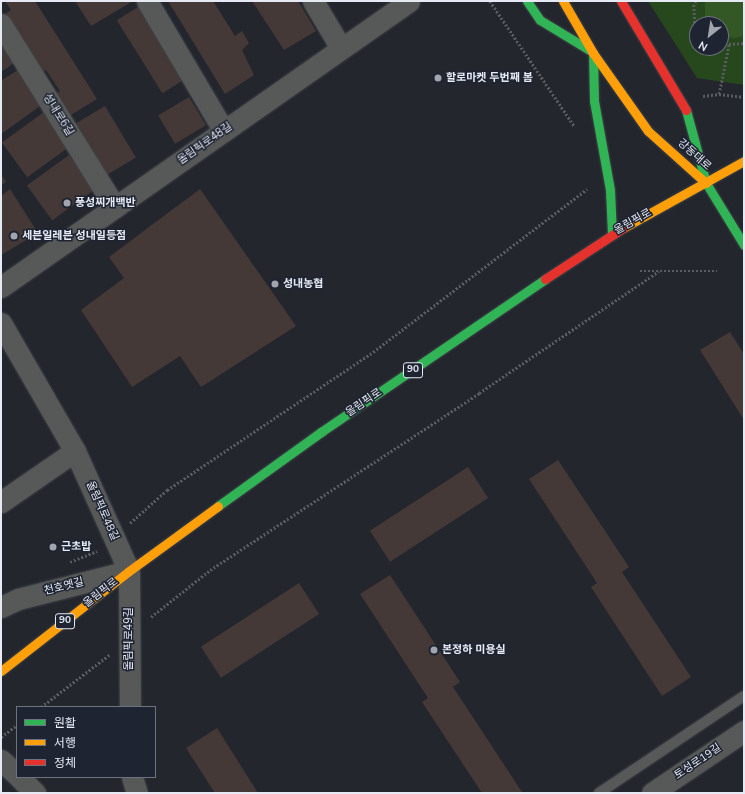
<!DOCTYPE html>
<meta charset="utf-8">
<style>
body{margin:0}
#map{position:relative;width:745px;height:794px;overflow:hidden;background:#23262d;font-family:"Nunito Sans","Noto Sans KR",sans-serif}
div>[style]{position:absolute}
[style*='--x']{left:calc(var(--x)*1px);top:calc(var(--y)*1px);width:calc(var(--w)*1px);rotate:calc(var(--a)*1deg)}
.green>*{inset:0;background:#27481c}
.forest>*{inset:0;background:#335826}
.building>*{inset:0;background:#453937;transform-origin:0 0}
.path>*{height:2.5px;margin-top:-1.25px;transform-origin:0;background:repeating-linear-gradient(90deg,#5a5d5f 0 2px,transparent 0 4px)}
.roads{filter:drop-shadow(0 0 1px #3f4248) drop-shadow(0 0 1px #3f4248)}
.lane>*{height:10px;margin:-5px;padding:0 5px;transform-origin:5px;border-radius:5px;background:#575958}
.street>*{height:21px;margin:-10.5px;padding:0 10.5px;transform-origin:10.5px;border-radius:10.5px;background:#575958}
.fast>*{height:9px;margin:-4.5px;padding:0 4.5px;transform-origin:4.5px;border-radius:4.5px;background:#30b455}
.slow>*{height:9px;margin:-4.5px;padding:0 4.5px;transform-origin:4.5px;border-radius:4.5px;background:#ff9f0a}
.jam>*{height:9px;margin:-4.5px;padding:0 4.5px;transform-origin:4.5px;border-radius:4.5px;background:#e5322d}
.dots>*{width:11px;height:11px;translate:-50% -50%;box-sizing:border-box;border:2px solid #1e2432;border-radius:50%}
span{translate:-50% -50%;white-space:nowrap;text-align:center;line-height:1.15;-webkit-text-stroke:3px #1e2432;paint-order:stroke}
.shield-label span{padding:1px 3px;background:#1e2432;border:1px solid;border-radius:3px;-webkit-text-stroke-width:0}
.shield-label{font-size:10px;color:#e6eaf4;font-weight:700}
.poi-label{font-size:11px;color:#e6eaf4;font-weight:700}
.left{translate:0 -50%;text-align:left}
.street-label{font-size:11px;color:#e6eaf4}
.frame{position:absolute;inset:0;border:2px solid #e6eaf4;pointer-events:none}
.legend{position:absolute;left:16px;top:706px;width:140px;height:72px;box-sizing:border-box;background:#1e2432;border:1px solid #6e7380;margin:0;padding:5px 7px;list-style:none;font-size:12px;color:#e6eaf4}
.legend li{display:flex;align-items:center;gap:8px;height:20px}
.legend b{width:20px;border:1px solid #6e7380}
.north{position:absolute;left:689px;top:16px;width:40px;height:40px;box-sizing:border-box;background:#1e2432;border:1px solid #6e7380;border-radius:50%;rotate:210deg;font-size:11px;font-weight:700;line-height:16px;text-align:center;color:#e6eaf4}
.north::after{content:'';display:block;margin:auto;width:14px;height:18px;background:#a2a5ae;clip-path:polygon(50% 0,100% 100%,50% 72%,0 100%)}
</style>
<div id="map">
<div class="green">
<i style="clip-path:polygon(evenodd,648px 1px,744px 1px,744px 85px,697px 78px,648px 1px,697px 24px,721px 24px,721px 48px,697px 48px,697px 24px)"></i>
</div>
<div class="forest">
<i style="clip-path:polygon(705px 1px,744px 1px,744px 36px,734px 38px,723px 36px,721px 35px,721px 24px,709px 24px,705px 16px)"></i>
</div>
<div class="building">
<i style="clip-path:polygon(5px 1px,35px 1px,97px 99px,66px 118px,52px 96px,60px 91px,46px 70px,42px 73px,5px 14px,11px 10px)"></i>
<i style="clip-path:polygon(75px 1px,133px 1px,91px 26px)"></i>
<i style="clip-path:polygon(168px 1px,213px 1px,235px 36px,242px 31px,249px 43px,242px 50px,254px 75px,225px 94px)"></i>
<i style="clip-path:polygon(252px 1px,298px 1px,316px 31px,284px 50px)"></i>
<i style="left:138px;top:7px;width:86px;height:25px;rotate:58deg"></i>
<i style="clip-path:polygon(1px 38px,17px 61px,1px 72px)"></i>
<i style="clip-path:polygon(19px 69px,43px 104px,1px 134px,1px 81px)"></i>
<i style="left:189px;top:97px;width:33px;height:36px;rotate:59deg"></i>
<i style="left:105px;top:106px;width:60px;height:39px;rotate:59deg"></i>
<i style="left:44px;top:112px;width:43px;height:52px;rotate:54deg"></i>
<i style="left:69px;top:155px;width:43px;height:52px;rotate:54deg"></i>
<i style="clip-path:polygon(1px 174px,6px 182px,1px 185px)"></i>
<i style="clip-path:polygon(10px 189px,38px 233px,1px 255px,1px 196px)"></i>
<i style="clip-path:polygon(200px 189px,296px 326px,201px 387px,180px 356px,132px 387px,81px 310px,124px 278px,109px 257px)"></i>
<i style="clip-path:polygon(730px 332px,744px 354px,744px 420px,700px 350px)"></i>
<i style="clip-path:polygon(558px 460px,629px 567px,622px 572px,691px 677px,662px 696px,591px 587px,597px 583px,529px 479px)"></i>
<i style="left:468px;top:467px;width:37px;height:117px;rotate:57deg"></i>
<i style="clip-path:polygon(390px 575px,460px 682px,453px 687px,522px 792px,521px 793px,482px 793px,422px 702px,428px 698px,360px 594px)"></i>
<i style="left:299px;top:583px;width:37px;height:117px;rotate:57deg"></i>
<i style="clip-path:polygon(217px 728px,258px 793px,215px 793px,186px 748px)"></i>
</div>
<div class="path">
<i style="--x:490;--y:1;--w:152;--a:56"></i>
<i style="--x:696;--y:1;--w:4;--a:117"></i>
<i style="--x:694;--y:5;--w:20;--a:87"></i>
<i style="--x:695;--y:25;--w:2;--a:27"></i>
<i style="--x:721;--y:42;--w:8;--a:14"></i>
<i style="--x:729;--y:44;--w:15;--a:-4"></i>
<i style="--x:719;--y:94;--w:51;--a:-78.7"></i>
<i style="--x:703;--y:96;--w:16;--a:-7"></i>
<i style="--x:719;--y:94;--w:25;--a:7"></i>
<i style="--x:640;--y:271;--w:77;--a:0"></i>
<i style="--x:130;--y:523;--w:50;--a:-41.7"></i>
<i style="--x:167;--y:490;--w:248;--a:-33.8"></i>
<i style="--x:373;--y:352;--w:269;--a:-37.3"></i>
<i style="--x:70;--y:562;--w:29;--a:-22"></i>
<i style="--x:151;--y:617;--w:75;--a:-38.5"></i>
<i style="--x:210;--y:570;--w:322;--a:-33.3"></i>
<i style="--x:479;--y:393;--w:217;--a:-34.1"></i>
<i style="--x:41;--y:707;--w:86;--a:-37.4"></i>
<i style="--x:1;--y:737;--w:20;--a:-37"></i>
</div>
<div class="roads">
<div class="lane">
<i style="--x:599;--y:793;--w:174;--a:-33.8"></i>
</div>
<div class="street">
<i style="--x:147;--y:1;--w:151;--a:59.4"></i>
<i style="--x:313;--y:1;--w:55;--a:59.2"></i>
<i style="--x:1;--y:24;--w:216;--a:58.1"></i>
<i style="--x:1;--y:287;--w:498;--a:-35"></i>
<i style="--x:1;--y:323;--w:148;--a:60"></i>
<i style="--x:75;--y:451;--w:132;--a:65.8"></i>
<i style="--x:129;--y:571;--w:136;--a:89.6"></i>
<i style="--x:1;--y:502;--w:90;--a:-34.6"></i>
<i style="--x:1;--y:607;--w:19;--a:-25"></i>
<i style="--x:18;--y:599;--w:114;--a:-14.2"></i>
<i style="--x:1;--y:760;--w:22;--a:43"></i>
<i style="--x:19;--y:777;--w:23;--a:45"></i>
<i style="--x:132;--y:777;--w:17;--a:73"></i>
<i style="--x:652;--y:793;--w:111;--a:-34"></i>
</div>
<div class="fast">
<i style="--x:527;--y:1;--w:23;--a:56"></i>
<i style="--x:540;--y:20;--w:60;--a:31.3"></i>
<i style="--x:593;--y:53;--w:48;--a:88.8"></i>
<i style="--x:594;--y:101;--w:90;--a:79.8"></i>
<i style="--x:610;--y:190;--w:44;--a:87.4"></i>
<i style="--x:686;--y:110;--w:76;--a:74.7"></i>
<i style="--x:706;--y:183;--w:73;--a:58.5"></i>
<i style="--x:218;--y:506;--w:127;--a:-35.7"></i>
<i style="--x:321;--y:432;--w:271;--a:-34.3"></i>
</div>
<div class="slow">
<i style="--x:563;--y:1;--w:60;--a:60"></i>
<i style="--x:593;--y:53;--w:95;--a:54.8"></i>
<i style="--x:648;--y:131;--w:78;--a:41.9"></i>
<i style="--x:623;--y:228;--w:138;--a:-29"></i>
<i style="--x:1;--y:671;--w:162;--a:-38"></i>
<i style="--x:129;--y:571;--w:110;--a:-36.1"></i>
</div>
<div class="jam">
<i style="--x:621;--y:1;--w:127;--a:59.2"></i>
<i style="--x:545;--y:279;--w:93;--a:-33.2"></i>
</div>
</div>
<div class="dots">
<i style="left:438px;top:78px;background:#a2a5ae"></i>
<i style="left:67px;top:203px;background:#a2a5ae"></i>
<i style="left:14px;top:236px;background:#a2a5ae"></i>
<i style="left:275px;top:284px;background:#a2a5ae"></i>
<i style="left:53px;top:547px;background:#a2a5ae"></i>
<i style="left:434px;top:650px;background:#a2a5ae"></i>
</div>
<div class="shield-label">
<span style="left:413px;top:370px">90</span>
<span style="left:65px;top:621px">90</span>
</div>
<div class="poi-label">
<span class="left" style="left:446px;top:78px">할로마켓 두번째 봄</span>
<span class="left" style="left:75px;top:203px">풍성찌개백반</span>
<span class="left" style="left:22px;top:236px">세븐일레븐 성내일등점</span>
<span class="left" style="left:283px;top:284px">성내농협</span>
<span class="left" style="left:61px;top:547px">근초밥</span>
<span class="left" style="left:442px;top:650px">본정하 미용실</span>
</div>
<div class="street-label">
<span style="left:58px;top:115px;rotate:58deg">성내로6길</span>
<span style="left:205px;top:144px;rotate:-35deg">올림픽로48길</span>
<span style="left:694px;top:155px;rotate:42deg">강동대로</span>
<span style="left:633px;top:222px;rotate:-29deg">올림픽로</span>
<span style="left:364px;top:403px;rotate:-34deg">올림픽로</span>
<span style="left:102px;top:511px;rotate:66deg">올림픽로48길</span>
<span style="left:64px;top:587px;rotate:-14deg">천호옛길</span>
<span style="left:101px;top:593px;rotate:-38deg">올림픽로</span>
<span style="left:129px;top:639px;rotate:-90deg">올림픽로49길</span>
<span style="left:698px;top:762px;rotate:-34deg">토성로19길</span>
</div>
<div class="frame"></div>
<ul class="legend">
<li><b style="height:5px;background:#30b455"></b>원활</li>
<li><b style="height:5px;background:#ff9f0a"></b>서행</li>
<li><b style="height:5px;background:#e5322d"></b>정체</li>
</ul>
<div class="north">N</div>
</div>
